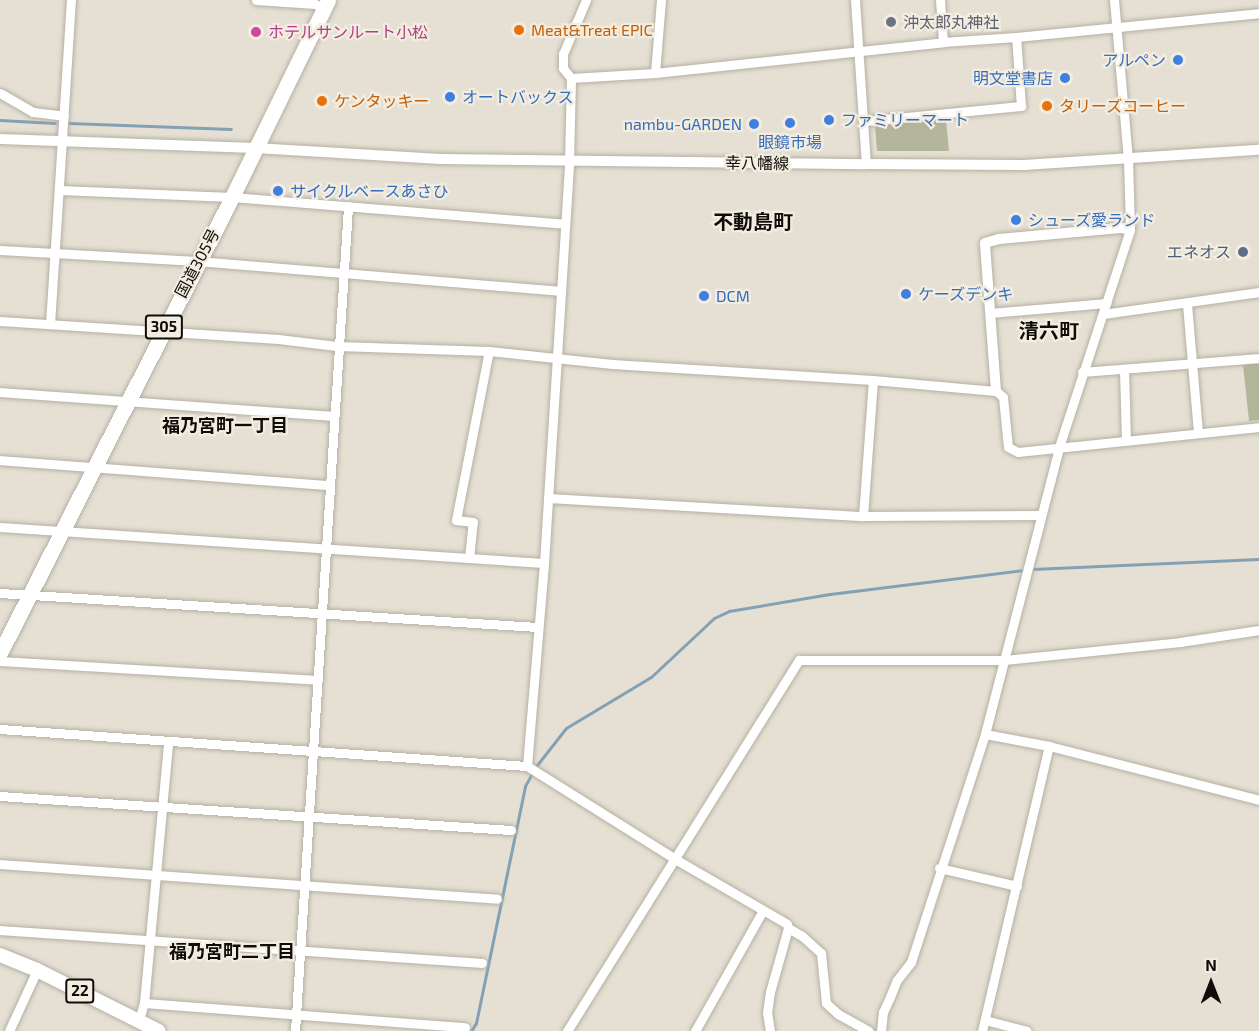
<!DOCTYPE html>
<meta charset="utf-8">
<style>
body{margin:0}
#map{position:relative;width:1259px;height:1031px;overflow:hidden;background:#e5e0d3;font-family:"Exo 2","Noto Sans JP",sans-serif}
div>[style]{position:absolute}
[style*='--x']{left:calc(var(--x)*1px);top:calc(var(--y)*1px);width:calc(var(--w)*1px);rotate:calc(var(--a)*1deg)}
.green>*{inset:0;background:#b3b69a}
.stream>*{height:3px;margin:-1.5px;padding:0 1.5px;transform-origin:1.5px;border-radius:1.5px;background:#83a1b4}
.roads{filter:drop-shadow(0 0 2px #b5b0a4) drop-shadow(0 0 2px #b5b0a4)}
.minor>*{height:9px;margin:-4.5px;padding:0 4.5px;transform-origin:4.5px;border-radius:4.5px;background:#fff}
.tertiary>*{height:10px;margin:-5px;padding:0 5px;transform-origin:5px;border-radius:5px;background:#fff}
.primary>*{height:14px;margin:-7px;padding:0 7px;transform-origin:7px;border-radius:7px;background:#fff}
.trunk>*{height:15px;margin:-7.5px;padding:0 7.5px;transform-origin:7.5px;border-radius:7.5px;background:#fff}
.dots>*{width:16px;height:16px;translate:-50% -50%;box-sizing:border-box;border:3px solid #f2ede0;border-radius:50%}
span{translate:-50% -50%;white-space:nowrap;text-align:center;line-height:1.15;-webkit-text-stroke:4.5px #f2ede0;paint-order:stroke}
.shield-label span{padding:2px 4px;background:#f2ede0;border:2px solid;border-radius:4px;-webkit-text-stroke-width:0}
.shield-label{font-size:15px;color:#0f0d09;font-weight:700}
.worship-label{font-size:16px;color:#5b616d}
.left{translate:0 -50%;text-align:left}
.food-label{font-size:16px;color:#c56008}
.hotel-label{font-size:16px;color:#b23c85}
.shop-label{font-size:16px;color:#366cbe}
.right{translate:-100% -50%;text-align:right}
.street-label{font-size:16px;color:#0f0d09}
.service-label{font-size:16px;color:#4e5e75}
.neighbourhood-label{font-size:18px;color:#0f0d09;font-weight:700}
.quarter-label{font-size:20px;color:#0f0d09;font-weight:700}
.north{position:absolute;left:1181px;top:953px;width:60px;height:60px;-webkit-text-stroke:4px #f2ede0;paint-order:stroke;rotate:0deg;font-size:16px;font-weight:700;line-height:24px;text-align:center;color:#0f0d09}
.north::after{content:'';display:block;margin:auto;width:21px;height:27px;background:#0f0d09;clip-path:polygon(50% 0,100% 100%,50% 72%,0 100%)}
</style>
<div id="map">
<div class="green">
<i style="clip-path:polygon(946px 120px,949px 151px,877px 151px,875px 125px)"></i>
<i style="clip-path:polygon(1259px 363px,1259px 420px,1249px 421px,1243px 365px)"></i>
</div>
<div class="stream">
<i style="--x:0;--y:120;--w:55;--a:3.1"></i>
<i style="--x:69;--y:123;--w:162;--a:2.1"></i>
<i style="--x:1032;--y:569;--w:227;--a:-2.5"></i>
<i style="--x:537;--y:765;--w:47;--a:-51.9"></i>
<i style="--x:566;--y:728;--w:99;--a:-31"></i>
<i style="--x:651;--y:677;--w:86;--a:-43.1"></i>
<i style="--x:714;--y:618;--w:17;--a:-25"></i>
<i style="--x:729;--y:611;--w:102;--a:-9.6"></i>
<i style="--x:830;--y:594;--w:193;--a:-7.1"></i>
<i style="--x:471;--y:1031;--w:9;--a:-58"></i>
<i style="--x:476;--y:1023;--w:242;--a:-78.3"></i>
<i style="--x:525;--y:786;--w:13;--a:-61"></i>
</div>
<div class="roads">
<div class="minor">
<i style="--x:256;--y:0;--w:59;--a:3.9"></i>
<i style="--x:315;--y:4;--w:10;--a:24"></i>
<i style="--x:855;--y:0;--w:164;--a:86.2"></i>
<i style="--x:940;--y:0;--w:42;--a:85.9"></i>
<i style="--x:655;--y:73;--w:73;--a:-85.3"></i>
<i style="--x:571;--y:78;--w:84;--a:-3.4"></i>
<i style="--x:655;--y:73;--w:290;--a:-6.1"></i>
<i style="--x:943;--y:42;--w:73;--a:-3.9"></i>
<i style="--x:1016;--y:37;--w:244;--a:-5.6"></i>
<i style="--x:0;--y:93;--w:38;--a:30"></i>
<i style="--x:33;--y:112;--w:31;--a:7"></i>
<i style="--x:864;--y:121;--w:158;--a:-5.5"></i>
<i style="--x:1021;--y:106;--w:69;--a:-94.1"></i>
<i style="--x:59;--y:190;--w:173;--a:2.3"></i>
<i style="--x:232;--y:197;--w:333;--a:4.6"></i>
<i style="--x:0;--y:250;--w:197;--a:3.2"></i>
<i style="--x:197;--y:261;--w:363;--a:4.7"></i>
<i style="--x:1187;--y:304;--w:129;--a:85.1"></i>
<i style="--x:990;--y:313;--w:117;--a:-4.9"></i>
<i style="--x:1103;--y:314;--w:158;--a:-8"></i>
<i style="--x:0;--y:321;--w:279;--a:3.7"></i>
<i style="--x:278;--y:339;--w:59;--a:6.8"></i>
<i style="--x:337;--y:346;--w:152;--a:1.9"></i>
<i style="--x:489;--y:351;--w:124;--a:6"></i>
<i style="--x:612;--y:364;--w:261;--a:3.5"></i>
<i style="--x:873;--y:380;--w:123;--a:5.1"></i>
<i style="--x:996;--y:391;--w:9;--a:41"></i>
<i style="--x:1003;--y:397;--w:50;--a:84.3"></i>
<i style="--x:1008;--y:447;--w:11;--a:27"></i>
<i style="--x:1018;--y:452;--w:242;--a:-5.9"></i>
<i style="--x:50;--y:324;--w:325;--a:-86.3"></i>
<i style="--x:1124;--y:369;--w:70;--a:88.4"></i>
<i style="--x:1082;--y:372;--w:178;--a:-4.5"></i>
<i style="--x:0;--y:392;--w:334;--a:4.1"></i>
<i style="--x:0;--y:460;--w:329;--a:4.4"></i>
<i style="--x:548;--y:498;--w:316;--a:3.3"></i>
<i style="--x:863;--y:516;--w:178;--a:-0.3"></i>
<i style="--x:863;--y:516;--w:136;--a:-85.8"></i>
<i style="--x:0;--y:527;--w:545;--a:3.79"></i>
<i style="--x:469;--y:558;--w:36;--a:-84"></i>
<i style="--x:473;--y:522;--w:17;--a:-173"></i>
<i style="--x:456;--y:520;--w:172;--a:-79"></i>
<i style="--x:0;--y:593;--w:538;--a:3.62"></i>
<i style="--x:0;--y:661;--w:318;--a:3.4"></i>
<i style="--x:0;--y:729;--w:528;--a:4.02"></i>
<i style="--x:527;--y:766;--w:175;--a:32.1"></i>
<i style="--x:675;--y:859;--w:129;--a:30.1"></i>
<i style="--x:787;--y:924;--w:4;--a:76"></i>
<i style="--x:788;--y:928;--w:16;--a:30"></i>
<i style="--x:802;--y:936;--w:25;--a:42"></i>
<i style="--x:821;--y:953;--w:50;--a:84.3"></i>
<i style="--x:826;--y:1003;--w:16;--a:43"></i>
<i style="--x:838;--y:1014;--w:35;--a:29"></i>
<i style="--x:985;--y:734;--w:65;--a:10.6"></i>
<i style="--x:1049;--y:746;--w:217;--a:14.4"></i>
<i style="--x:527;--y:766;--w:204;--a:-85.2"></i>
<i style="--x:544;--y:563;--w:403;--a:-86.4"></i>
<i style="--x:569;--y:161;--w:83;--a:-88.6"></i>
<i style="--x:571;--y:78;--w:13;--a:-129"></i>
<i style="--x:563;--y:68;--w:14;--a:-90"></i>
<i style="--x:563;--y:54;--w:59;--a:-66.9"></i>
<i style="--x:0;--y:796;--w:512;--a:3.81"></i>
<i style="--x:0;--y:864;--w:498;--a:4"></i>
<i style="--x:939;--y:868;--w:80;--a:13"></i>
<i style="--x:0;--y:930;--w:483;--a:3.9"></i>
<i style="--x:144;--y:1003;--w:322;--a:4.3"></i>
<i style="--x:139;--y:1020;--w:18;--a:-74"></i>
<i style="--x:144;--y:1003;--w:262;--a:-84.7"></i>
<i style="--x:985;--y:1020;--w:43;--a:14.7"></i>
<i style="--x:9;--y:1031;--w:67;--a:-65.3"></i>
<i style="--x:295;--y:1031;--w:827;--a:-86.32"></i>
<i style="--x:567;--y:1031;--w:438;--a:-58"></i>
<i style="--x:799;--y:660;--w:205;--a:0"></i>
<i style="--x:1004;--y:660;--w:177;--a:-5.8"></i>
<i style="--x:1180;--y:642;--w:80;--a:-8.6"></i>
<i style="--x:695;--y:1031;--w:137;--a:-60.6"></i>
<i style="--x:770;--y:1031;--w:18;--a:-99"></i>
<i style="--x:767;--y:1013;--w:21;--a:-82"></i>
<i style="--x:770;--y:992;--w:66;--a:-74.3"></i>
<i style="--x:881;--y:1031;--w:19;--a:-84"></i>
<i style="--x:883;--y:1012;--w:17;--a:-65"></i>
<i style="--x:890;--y:997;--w:18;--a:-68"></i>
<i style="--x:897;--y:980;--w:23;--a:-52"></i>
<i style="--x:911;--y:962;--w:240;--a:-72"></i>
<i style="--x:985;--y:734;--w:296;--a:-75.5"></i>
<i style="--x:1059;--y:447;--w:228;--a:-71.9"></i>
<i style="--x:1130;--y:230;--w:70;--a:-91.6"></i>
<i style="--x:1128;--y:160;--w:161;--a:-95"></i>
<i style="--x:982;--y:1031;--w:293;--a:-76.8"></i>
</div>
<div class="tertiary">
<i style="--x:0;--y:139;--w:255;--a:2"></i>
<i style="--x:255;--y:148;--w:186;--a:3.4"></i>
<i style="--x:441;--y:159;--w:425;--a:0.7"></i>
<i style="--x:866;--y:164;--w:158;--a:0.4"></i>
<i style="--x:1024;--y:165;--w:235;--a:-3.7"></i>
<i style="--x:996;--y:391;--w:148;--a:-94.3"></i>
<i style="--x:985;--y:243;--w:15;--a:-16"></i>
<i style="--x:999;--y:239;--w:122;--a:-5.2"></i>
<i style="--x:1121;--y:228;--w:9;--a:13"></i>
</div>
<div class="primary">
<i style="--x:0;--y:955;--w:40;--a:22"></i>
<i style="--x:37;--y:970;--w:136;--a:26.6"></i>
</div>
<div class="trunk">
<i style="--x:0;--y:653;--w:512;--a:-63.03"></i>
<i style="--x:232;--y:197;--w:219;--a:-64"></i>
</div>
</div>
<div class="dots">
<i style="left:891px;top:22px;background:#6b7280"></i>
<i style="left:519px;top:30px;background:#e8710a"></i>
<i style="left:256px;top:32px;background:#d1479c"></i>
<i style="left:1178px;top:60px;background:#3f7fe0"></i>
<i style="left:1065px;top:78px;background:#3f7fe0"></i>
<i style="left:450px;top:97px;background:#3f7fe0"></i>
<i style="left:322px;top:101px;background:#e8710a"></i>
<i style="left:1047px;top:106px;background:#e8710a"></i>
<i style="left:829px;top:120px;background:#3f7fe0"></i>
<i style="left:790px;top:123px;background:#3f7fe0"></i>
<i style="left:754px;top:124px;background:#3f7fe0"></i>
<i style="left:278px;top:191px;background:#3f7fe0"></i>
<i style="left:1016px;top:220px;background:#3f7fe0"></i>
<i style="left:1243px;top:252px;background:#5c6f8a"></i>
<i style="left:906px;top:294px;background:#3f7fe0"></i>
<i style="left:704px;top:296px;background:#3f7fe0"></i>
</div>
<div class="shield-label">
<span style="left:164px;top:327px">305</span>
<span style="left:80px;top:991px">22</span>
</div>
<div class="worship-label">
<span class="left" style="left:903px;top:22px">沖太郎丸神社</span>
</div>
<div class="food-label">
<span class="left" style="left:531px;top:30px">Meat&amp;Treat EPIC</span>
<span class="left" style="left:334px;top:101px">ケンタッキー</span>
<span class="left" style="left:1059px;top:106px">タリーズコーヒー</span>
</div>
<div class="hotel-label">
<span class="left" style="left:268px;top:32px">ホテルサンルート小松</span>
</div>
<div class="shop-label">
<span class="right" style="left:1166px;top:60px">アルペン</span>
<span class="right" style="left:1053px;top:78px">明文堂書店</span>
<span class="left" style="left:462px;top:97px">オートバックス</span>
<span class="left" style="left:841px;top:120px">ファミリーマート</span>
<span class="right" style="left:742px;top:124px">nambu-GARDEN</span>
<span style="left:790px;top:142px">眼鏡市場</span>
<span class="left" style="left:290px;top:191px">サイクルベースあさひ</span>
<span class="left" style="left:1028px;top:220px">シューズ愛ランド</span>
<span class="left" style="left:918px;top:294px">ケーズデンキ</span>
<span class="left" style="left:716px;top:296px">DCM</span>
</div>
<div class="street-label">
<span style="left:757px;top:163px;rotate:1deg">幸八幡線</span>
<span style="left:197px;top:263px;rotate:-62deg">国道305号</span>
</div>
<div class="service-label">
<span class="right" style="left:1231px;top:252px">エネオス</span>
</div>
<div class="neighbourhood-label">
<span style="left:225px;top:425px">福乃宮町一丁目</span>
<span style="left:232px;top:951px">福乃宮町二丁目</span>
</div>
<div class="quarter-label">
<span style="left:753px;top:221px">不動島町</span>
<span style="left:1049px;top:330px">清六町</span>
</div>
<div class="north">N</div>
</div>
